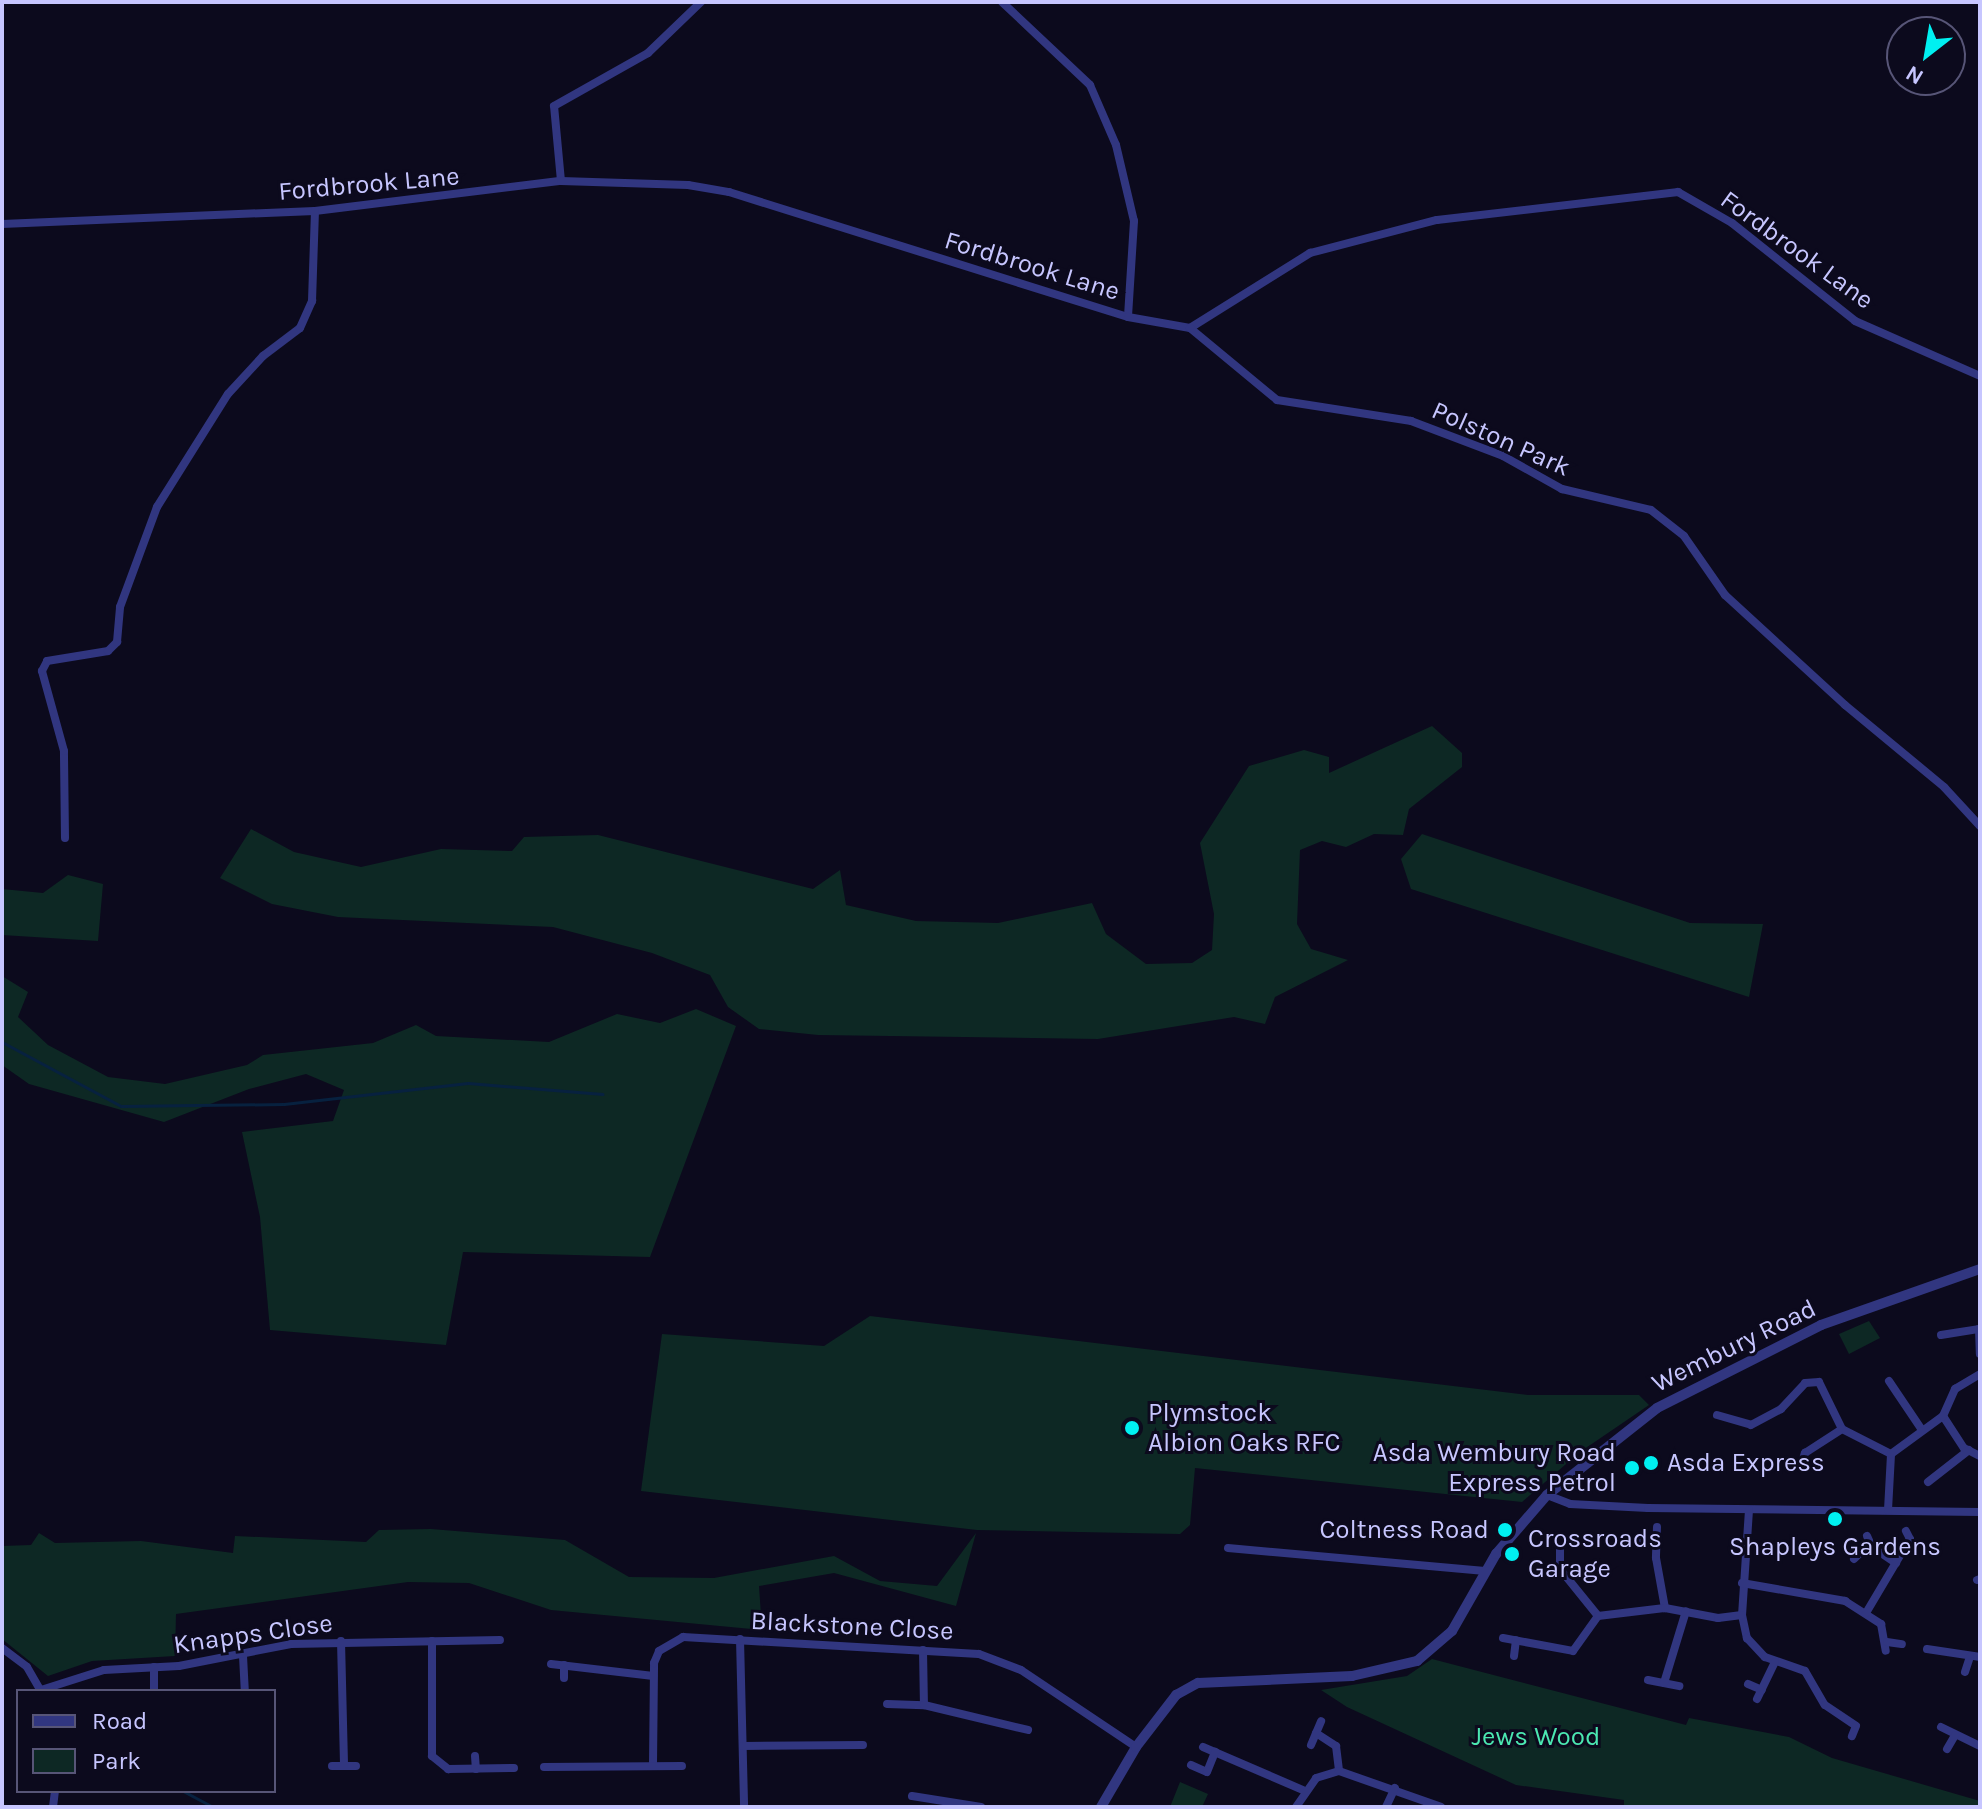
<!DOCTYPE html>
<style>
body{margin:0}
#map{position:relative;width:1982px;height:1809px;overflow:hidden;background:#0c0a1d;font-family:Karla,sans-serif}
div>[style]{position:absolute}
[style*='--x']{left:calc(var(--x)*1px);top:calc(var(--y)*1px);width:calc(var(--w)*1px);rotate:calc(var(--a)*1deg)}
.green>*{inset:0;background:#0d2824}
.stream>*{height:3px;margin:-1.5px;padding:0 1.5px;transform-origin:1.5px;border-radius:1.5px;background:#07213f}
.minor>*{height:8px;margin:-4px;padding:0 4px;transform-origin:4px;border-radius:4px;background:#313680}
.tertiary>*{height:10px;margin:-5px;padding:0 5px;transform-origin:5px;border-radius:5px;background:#313680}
.dots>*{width:22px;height:22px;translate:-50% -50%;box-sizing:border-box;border:4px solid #0c0a1d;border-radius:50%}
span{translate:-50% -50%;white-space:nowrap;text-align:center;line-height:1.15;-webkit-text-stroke:6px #0c0a1d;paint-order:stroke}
.street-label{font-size:26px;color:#c7c6ff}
.poi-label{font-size:26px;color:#c7c6ff}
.left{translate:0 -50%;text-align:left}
.right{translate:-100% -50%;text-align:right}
.park-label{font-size:26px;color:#4be7b1}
.frame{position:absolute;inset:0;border:4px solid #c7c6ff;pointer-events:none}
.legend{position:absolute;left:16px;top:1689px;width:260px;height:104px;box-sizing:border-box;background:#0c0a1d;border:2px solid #575577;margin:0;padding:10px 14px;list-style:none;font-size:24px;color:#c7c6ff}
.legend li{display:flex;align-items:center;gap:16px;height:40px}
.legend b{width:40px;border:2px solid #575577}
.north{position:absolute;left:1886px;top:16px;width:80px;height:80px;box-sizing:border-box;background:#0c0a1d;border:2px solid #575577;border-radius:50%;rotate:211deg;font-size:22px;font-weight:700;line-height:32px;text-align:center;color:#c7c6ff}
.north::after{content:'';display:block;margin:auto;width:28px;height:36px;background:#00f0f1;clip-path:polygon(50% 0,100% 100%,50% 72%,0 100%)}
</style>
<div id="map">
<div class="green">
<i style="clip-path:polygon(1432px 726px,1462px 753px,1462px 767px,1409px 809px,1403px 835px,1374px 834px,1346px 847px,1322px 841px,1300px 850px,1297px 924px,1311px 949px,1348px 960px,1275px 997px,1265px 1024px,1234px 1017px,1098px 1039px,818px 1035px,759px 1029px,728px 1007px,710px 975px,652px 953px,553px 927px,338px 917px,272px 904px,220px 878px,251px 829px,294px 852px,361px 867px,441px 849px,512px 851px,524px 837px,598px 835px,813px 889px,840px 870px,846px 905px,916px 921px,998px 923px,1092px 903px,1106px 934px,1146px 964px,1192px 963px,1212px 950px,1214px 914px,1200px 843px,1249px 766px,1304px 750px,1329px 757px,1329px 773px)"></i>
<i style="clip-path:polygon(1422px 834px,1690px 923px,1763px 924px,1749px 997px,1411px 889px,1401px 859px)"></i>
<i style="clip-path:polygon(68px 875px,103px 884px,98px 941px,2px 935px,2px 889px,43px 893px)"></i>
<i style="clip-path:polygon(2px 976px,28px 992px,18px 1017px,48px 1045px,108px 1077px,165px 1084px,247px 1065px,263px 1055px,373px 1043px,416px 1025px,436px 1036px,549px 1042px,617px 1014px,660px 1023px,696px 1009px,736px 1026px,650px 1257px,463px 1252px,446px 1345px,270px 1330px,260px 1217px,242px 1132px,333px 1121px,344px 1090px,306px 1074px,249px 1089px,164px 1122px,29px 1084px,2px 1065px)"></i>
<i style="clip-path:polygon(870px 1316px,1528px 1395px,1639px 1395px,1649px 1405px,1580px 1452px,1522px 1502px,1195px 1468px,1190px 1525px,1180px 1534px,977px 1530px,641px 1491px,662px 1334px,824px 1346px)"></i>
<i style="clip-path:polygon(1869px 1321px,1880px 1338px,1849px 1354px,1839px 1334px)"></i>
<i style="clip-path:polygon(431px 1529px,565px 1540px,629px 1577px,714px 1578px,834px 1556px,880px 1581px,937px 1586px,976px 1533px,956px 1606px,834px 1573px,759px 1586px,762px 1630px,551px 1610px,469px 1583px,408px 1582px,176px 1614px,175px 1656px,92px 1661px,48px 1676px,2px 1639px,2px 1546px,31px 1545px,39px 1533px,55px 1543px,141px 1541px,233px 1553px,235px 1536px,366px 1542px,379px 1530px)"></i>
<i style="clip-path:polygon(1432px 1659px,1686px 1725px,1689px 1718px,1789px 1737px,1832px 1758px,1980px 1801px,1980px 1807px,1624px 1807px,1624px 1800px,1516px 1785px,1347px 1707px,1321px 1690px,1407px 1676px)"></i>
<i style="clip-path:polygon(1180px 1782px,1208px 1794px,1202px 1807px,1170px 1807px)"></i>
</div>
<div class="stream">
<i style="--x:2;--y:1042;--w:135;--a:28.3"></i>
<i style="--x:121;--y:1106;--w:163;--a:-0.7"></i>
<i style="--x:284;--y:1104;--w:185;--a:-6.5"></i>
<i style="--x:468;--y:1083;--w:135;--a:4.7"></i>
<i style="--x:183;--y:1791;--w:34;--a:28"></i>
</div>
<div class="minor">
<i style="--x:1002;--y:2;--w:121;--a:43.3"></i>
<i style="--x:1090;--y:85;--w:65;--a:66.6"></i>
<i style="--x:1116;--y:145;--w:78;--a:76.7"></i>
<i style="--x:1134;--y:221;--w:96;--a:93.6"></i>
<i style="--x:561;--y:181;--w:75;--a:-95.3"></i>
<i style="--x:554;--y:106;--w:108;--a:-29.4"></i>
<i style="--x:648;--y:53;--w:74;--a:-43.9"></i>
<i style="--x:2;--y:224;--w:313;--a:-2.4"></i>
<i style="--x:315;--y:211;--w:248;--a:-7"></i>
<i style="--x:561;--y:181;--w:127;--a:1.8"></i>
<i style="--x:688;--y:185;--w:42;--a:9.7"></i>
<i style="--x:729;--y:192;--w:418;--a:17.4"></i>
<i style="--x:1128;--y:317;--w:63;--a:10.1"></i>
<i style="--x:1190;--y:328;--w:142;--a:-32"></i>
<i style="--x:1310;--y:253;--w:131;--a:-14.6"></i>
<i style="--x:1437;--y:220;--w:243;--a:-6.6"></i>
<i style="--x:1678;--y:192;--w:62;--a:29.9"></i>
<i style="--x:1732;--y:223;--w:157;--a:38.5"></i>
<i style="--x:1855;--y:321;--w:137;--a:23.7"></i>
<i style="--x:1190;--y:328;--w:113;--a:39.6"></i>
<i style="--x:1277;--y:400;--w:136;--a:8.9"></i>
<i style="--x:1411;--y:421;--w:98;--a:20.8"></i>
<i style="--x:1503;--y:456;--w:68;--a:29.2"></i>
<i style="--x:1562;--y:489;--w:91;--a:13.3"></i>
<i style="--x:1651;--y:510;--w:42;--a:38.2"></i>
<i style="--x:1684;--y:536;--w:72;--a:55.2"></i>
<i style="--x:1725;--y:595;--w:163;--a:42.5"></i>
<i style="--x:1845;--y:705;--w:129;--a:39.6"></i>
<i style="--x:1944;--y:787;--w:53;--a:47.3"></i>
<i style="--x:65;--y:838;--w:87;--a:-90.7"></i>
<i style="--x:64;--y:751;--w:83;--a:-105.4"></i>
<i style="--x:42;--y:671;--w:11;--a:-63"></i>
<i style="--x:47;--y:661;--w:62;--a:-9.3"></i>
<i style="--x:108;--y:651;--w:13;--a:-45"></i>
<i style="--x:117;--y:642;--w:35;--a:-85"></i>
<i style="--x:120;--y:607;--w:107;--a:-69.7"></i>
<i style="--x:157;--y:507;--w:133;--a:-57.9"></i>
<i style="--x:228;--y:394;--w:52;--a:-47.4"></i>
<i style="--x:263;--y:356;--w:46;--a:-37.1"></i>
<i style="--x:300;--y:328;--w:30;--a:-66"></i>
<i style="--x:312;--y:301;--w:90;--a:-88.1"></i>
<i style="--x:1979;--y:1329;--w:25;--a:88"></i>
<i style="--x:1941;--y:1335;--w:36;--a:-9"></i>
<i style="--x:1889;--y:1381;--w:59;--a:56"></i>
<i style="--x:1717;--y:1415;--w:35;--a:16"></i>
<i style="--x:1751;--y:1425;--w:34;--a:-28"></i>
<i style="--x:1781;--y:1409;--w:35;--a:-47"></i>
<i style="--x:1805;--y:1383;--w:14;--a:-4"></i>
<i style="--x:1819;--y:1382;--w:52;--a:63.9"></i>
<i style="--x:1842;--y:1429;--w:55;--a:27"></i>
<i style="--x:1943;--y:1416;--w:38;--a:57"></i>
<i style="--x:1964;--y:1448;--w:18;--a:27"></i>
<i style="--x:1801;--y:1465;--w:13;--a:-72"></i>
<i style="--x:1805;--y:1453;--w:44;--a:-33"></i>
<i style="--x:1928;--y:1482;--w:52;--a:-38"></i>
<i style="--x:1547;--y:1495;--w:25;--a:21"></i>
<i style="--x:1570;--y:1504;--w:78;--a:2.9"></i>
<i style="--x:1648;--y:1508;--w:332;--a:0.7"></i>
<i style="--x:1749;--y:1510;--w:105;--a:93.8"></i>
<i style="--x:1742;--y:1615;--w:24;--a:78"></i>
<i style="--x:1747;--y:1638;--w:26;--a:47"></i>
<i style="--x:1765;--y:1657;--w:42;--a:19.3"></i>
<i style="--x:1805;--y:1671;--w:39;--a:60"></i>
<i style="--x:1825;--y:1705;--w:37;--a:34"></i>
<i style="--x:1856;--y:1726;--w:11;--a:112"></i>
<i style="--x:1888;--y:1510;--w:56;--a:-86.9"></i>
<i style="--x:1891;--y:1454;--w:64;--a:-36.2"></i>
<i style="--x:1943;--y:1416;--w:30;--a:-66"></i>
<i style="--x:1955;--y:1389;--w:29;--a:-31"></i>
<i style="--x:1657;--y:1527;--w:31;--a:92"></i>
<i style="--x:1656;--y:1558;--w:51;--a:79.8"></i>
<i style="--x:1867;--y:1536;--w:12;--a:66"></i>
<i style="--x:1872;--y:1547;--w:29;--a:34"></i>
<i style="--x:1634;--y:1542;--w:21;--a:5"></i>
<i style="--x:1228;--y:1548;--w:258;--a:5.1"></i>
<i style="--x:1560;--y:1548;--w:21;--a:90"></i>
<i style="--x:1560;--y:1569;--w:60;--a:51"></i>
<i style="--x:1854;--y:1559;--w:23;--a:-45"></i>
<i style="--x:1977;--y:1580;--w:3;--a:-18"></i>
<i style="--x:1742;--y:1583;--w:105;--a:9.9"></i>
<i style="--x:1845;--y:1601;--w:43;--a:32.6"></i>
<i style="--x:1881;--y:1624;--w:27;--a:80"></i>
<i style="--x:1866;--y:1613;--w:86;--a:-59.3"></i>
<i style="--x:1910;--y:1539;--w:9;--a:-117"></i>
<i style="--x:1503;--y:1638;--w:71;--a:10.5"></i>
<i style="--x:1573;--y:1651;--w:43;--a:-54.5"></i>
<i style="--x:1598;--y:1616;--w:67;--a:-6.8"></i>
<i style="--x:1665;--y:1608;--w:54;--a:10.7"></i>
<i style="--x:1718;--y:1618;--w:24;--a:-7"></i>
<i style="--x:740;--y:1639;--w:168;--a:88.6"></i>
<i style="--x:341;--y:1641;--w:125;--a:88.6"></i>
<i style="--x:432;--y:1641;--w:115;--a:90"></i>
<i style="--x:432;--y:1756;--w:21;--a:39"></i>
<i style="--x:448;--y:1769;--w:66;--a:-0.9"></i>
<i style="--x:1887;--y:1642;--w:15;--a:8"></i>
<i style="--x:2;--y:1648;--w:31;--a:37"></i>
<i style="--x:27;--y:1667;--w:28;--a:60"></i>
<i style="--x:1927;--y:1649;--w:54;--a:8.6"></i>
<i style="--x:923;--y:1650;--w:55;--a:89"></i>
<i style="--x:243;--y:1656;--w:35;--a:87"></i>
<i style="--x:1514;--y:1656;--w:16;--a:-83"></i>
<i style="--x:551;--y:1664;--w:103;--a:6.7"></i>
<i style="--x:564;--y:1665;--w:13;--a:90"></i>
<i style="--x:154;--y:1667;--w:24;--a:90"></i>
<i style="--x:1965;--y:1672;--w:16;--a:-72"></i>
<i style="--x:1648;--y:1680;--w:32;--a:11"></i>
<i style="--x:1664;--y:1683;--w:75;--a:-73"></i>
<i style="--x:1748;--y:1684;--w:15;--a:23"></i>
<i style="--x:41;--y:1690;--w:66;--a:-17.6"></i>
<i style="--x:104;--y:1670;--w:75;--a:-3.1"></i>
<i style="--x:179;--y:1666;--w:114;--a:-11.1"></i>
<i style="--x:291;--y:1644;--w:209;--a:-1.1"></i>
<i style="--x:1757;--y:1699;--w:41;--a:-64.1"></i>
<i style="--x:887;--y:1704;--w:37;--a:2"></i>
<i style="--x:924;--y:1705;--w:107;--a:13.5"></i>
<i style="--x:1941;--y:1727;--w:43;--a:26"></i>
<i style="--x:1316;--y:1733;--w:24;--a:33"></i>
<i style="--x:1336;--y:1746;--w:25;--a:83"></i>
<i style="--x:1311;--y:1745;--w:26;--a:-67"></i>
<i style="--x:743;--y:1746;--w:120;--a:-0.5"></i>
<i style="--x:1203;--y:1747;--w:109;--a:23.3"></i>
<i style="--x:1947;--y:1749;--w:16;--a:-60"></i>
<i style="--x:475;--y:1756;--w:13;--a:86"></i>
<i style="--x:653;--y:1764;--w:101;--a:-89.4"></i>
<i style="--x:654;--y:1663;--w:13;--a:-67"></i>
<i style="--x:659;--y:1651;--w:28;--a:-30"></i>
<i style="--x:683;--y:1637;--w:296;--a:3.3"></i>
<i style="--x:979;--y:1654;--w:45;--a:20.9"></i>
<i style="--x:1021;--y:1670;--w:138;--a:33.8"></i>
<i style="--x:1191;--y:1765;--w:17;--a:24"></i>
<i style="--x:1207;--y:1772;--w:22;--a:-68"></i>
<i style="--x:332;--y:1766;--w:24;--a:0"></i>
<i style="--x:544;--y:1767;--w:138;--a:-0.4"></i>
<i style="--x:912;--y:1796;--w:70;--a:9.1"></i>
<i style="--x:53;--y:1807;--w:16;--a:-83"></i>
<i style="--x:1296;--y:1807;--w:35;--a:-55"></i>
<i style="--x:1316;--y:1778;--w:24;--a:-17"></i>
<i style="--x:1339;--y:1771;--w:108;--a:19.4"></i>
<i style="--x:1386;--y:1807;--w:21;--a:-65"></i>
</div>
<div class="tertiary">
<i style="--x:1101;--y:1807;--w:69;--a:-59.7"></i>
<i style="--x:1136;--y:1747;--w:66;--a:-52.4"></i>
<i style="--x:1176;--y:1695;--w:25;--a:-29"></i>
<i style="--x:1198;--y:1683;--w:154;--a:-2.6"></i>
<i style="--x:1352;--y:1676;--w:67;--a:-13"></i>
<i style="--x:1417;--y:1661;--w:46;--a:-40.6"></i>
<i style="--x:1452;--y:1631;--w:89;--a:-60.3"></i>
<i style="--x:1496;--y:1554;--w:78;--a:-49.2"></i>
<i style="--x:1547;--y:1495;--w:140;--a:-38.3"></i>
<i style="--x:1657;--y:1408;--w:184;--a:-26.8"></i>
<i style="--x:1821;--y:1325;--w:169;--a:-19.4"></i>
</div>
<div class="dots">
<i style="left:1132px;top:1428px;background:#00f0f1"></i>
<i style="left:1651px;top:1463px;background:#00f0f1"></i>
<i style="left:1632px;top:1468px;background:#00f0f1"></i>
<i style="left:1835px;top:1519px;background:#00f0f1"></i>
<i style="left:1505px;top:1530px;background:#00f0f1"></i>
<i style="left:1512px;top:1554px;background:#00f0f1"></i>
</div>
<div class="street-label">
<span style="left:369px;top:184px;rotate:-5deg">Fordbrook Lane</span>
<span style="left:1797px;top:250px;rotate:36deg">Fordbrook Lane</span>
<span style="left:1032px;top:266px;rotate:17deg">Fordbrook Lane</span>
<span style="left:1501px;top:439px;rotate:24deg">Polston Park</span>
<span style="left:1734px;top:1346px;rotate:-26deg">Wembury Road</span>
<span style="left:852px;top:1626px;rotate:3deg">Blackstone Close</span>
<span style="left:253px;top:1634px;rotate:-8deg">Knapps Close</span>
</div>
<div class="poi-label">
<span class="left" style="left:1148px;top:1428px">Plymstock<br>Albion Oaks RFC</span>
<span class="right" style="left:1616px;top:1468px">Asda Wembury Road<br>Express Petrol</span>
<span class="left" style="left:1667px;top:1463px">Asda Express</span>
<span class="right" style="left:1489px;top:1530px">Coltness Road</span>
<span class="left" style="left:1528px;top:1554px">Crossroads<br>Garage</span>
<span style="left:1835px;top:1547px">Shapleys Gardens</span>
</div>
<div class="park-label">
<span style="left:1536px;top:1737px">Jews Wood</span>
</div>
<div class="frame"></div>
<ul class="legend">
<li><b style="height:10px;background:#313680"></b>Road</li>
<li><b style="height:22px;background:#0d2824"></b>Park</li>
</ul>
<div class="north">N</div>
</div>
